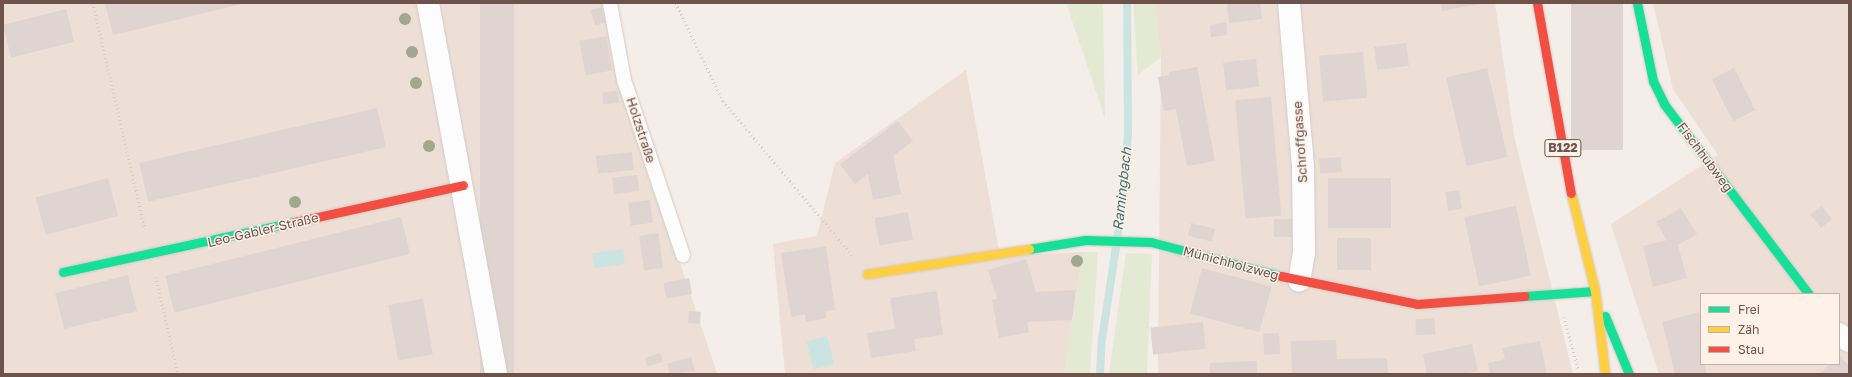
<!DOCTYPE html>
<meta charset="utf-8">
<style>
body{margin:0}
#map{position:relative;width:1852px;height:377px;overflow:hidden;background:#f4ede8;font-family:"Golos Text",sans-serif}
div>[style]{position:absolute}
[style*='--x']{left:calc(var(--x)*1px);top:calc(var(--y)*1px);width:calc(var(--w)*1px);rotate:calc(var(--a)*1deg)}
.residential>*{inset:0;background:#edded6}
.green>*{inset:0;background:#e4e9d4}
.water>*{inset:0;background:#cbe4e1;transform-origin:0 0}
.stream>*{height:8px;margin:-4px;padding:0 4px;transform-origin:4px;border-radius:4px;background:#cbe4e1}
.building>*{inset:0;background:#e0d4d1;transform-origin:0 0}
.path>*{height:2.5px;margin-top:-1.25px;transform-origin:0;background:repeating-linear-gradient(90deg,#d5ccc9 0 1px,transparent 0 4px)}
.roads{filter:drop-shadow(0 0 1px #d3cac6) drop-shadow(0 0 1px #d3cac6)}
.lane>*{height:14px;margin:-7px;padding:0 7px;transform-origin:7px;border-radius:7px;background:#fdfcfc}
.street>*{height:22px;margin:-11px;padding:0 11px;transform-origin:11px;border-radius:11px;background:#fdfcfc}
.fast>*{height:9px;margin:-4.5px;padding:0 4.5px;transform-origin:4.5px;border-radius:4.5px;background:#16e098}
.slow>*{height:9px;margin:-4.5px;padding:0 4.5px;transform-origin:4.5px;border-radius:4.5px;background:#ffcf43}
.jam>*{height:9px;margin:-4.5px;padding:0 4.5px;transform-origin:4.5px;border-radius:4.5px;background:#f24e42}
.trees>*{width:12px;height:12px;margin:-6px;border-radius:50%;background:#a0a98e}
span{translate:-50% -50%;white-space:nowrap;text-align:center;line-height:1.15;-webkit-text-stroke:3px #fdf1e8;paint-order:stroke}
.shield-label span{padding:1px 3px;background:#fdf1e8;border:1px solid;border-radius:3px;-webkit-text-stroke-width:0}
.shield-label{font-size:12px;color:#6e524c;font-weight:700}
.street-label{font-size:13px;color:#6e524c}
.water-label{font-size:14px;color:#427271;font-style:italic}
.frame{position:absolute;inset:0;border:4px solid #6e524c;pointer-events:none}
.legend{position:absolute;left:1700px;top:293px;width:140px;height:72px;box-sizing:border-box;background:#fdf1e8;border:1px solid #c4b1aa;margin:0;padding:5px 7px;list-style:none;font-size:12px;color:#6e524c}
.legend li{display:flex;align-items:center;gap:8px;height:20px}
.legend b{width:20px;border:1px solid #c4b1aa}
</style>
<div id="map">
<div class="residential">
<i style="clip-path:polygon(3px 3px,605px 3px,619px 80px,717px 374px,3px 374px)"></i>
<i style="clip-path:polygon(1155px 3px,1495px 3px,1514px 136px,1573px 374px,1158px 374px,1161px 57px)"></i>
<i style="clip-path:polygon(evenodd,1653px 3px,1849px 3px,1849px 374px,1659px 374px,1611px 224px,1718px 155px,1673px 89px,1653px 3px,1701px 294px,1839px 294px,1839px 364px,1701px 364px,1701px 294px)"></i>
<i style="clip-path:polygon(966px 70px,1000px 256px,1083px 252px,1064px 374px,785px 374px,773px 244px,817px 236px,835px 163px)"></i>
</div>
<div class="green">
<i style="clip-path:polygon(1066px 3px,1103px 3px,1105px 119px)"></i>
<i style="clip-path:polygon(1133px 3px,1155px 3px,1161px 57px,1138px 75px)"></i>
<i style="clip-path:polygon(1083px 252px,1098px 252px,1090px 374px,1064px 374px)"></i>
<i style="clip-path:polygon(1126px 253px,1152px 254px,1147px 374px,1109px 374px)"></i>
</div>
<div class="water">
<i style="left:623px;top:249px;width:15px;height:31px;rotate:82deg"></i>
<i style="left:827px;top:336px;width:29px;height:21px;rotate:76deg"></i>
</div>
<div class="stream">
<i style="--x:1100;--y:374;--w:35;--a:-87"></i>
<i style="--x:1102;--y:339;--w:139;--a:-81.3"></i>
<i style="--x:1123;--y:202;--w:68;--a:-85.8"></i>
<i style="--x:1128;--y:134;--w:131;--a:-90.4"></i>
</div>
<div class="building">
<i style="clip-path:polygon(105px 3px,241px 3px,242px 4px,113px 35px)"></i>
<i style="left:480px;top:3px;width:34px;height:374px"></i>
<i style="clip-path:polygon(1227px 3px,1260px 3px,1262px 19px,1229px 23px)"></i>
<i style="clip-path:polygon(1441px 3px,1480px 3px,1480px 4px,1442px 11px)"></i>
<i style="left:1571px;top:3px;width:52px;height:147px"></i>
<i style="left:601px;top:7px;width:16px;height:11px;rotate:72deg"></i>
<i style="left:66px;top:9px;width:34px;height:65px;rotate:76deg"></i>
<i style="clip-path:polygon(1226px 22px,1227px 35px,1211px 37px,1210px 25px)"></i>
<i style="left:606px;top:36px;width:35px;height:27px;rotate:80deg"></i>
<i style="left:1406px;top:43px;width:23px;height:32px;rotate:83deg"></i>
<i style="left:1363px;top:52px;width:46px;height:44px;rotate:85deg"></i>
<i style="left:1256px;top:59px;width:28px;height:33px;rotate:84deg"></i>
<i style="clip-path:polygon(1197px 67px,1215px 161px,1187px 166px,1176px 109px,1164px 111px,1158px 77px,1169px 75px,1169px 72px)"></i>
<i style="left:1487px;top:68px;width:91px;height:42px;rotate:77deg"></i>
<i style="left:1734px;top:68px;width:47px;height:25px;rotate:63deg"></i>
<i style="left:618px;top:91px;width:12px;height:16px;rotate:85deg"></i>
<i style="left:1271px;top:97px;width:119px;height:36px;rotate:85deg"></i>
<i style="left:377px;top:108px;width:40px;height:244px;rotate:77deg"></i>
<i style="clip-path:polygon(898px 121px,913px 141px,893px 156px,901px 194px,873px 200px,868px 174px,855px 184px,840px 164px)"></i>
<i style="left:632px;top:152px;width:18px;height:36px;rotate:84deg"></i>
<i style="left:1341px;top:157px;width:15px;height:22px;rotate:86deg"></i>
<i style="left:637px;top:175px;width:16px;height:25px;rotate:83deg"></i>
<i style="left:108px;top:178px;width:39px;height:75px;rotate:75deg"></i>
<i style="left:1328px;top:178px;width:63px;height:50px"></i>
<i style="left:1459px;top:190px;width:19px;height:14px;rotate:81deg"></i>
<i style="left:650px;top:200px;width:23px;height:22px;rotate:83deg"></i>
<i style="left:1516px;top:206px;width:71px;height:53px;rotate:78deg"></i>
<i style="left:1821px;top:206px;width:17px;height:14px;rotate:50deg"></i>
<i style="clip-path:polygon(1681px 208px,1697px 234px,1678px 245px,1687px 278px,1653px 287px,1643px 246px,1667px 240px,1656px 222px)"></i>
<i style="left:908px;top:212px;width:28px;height:34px;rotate:80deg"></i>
<i style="left:401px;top:217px;width:38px;height:243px;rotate:76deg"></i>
<i style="left:1274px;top:219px;width:18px;height:18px"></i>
<i style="left:1191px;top:223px;width:25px;height:13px;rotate:14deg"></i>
<i style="left:658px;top:233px;width:35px;height:19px;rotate:82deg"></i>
<i style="left:1337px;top:238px;width:34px;height:32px"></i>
<i style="clip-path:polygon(826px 246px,835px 310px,825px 311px,826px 318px,806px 322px,805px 314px,791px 317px,781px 253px)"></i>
<i style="clip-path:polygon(1026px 259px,1036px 292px,1076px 290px,1072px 320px,1027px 322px,1029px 332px,999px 338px,992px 300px,997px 299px,988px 270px)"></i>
<i style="left:1202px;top:268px;width:72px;height:47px;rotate:15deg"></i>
<i style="left:128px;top:275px;width:37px;height:75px;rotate:76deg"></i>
<i style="left:689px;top:278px;width:16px;height:26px;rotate:79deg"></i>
<i style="clip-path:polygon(937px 291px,943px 335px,914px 339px,916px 351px,871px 358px,867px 333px,895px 329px,890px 298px)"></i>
<i style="left:423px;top:299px;width:56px;height:35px;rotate:80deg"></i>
<i style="left:689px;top:311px;width:12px;height:12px;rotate:5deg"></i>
<i style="clip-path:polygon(1700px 312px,1701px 364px,1704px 364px,1707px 374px,1675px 374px,1662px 322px)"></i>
<i style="left:1434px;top:318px;width:16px;height:19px;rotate:86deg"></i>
<i style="left:1203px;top:322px;width:27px;height:53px;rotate:84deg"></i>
<i style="left:1279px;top:333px;width:21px;height:16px;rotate:87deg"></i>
<i style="clip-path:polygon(1336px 340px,1337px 359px,1387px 358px,1388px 374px,1292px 374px,1291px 341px)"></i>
<i style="clip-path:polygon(1540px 341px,1547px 374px,1490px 374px,1488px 363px,1505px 359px,1502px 348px)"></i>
<i style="clip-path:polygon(1472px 344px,1478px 371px,1461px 374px,1427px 374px,1423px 354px)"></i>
<i style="left:660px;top:353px;width:9px;height:16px;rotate:72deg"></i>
<i style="clip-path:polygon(1839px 355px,1849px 366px,1849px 374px,1819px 374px,1830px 364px,1839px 364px)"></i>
<i style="clip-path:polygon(691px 357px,695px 371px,670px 374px,667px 364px)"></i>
<i style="clip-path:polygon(1257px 361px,1257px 374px,1210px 374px,1210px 363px)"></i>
</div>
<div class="path">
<i style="--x:93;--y:3;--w:232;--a:77"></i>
<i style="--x:676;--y:3;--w:109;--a:64.4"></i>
<i style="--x:723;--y:101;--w:201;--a:50"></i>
<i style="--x:156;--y:277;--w:99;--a:77.2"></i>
<i style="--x:1564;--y:317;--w:53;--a:74.6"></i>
</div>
<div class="roads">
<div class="lane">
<i style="--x:610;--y:3;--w:78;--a:79.7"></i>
<i style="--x:624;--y:80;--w:185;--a:71.4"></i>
</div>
<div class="street">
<i style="--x:428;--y:3;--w:377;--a:79.6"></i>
<i style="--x:1289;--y:3;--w:165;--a:85.1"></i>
<i style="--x:1303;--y:167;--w:86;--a:89.3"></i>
<i style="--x:1304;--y:253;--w:28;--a:100"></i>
<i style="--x:1839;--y:334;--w:12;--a:35"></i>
</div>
<div class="fast">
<i style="--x:1637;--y:3;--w:80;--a:78.4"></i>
<i style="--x:1653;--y:81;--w:25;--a:64"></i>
<i style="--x:1664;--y:104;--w:239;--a:52.7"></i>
<i style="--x:1029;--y:249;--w:57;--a:-9.1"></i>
<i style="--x:1085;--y:240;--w:66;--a:1.7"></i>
<i style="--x:1151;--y:242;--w:134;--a:14.7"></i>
<i style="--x:63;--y:272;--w:237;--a:-12.2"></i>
<i style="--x:1525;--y:296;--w:70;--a:-4.1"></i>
<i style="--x:1605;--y:316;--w:63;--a:67.5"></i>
</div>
<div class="slow">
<i style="--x:1571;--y:193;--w:101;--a:76.2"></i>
<i style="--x:1595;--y:291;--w:84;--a:83.1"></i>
<i style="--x:867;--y:274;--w:164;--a:-8.8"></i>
</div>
<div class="jam">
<i style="--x:1537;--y:3;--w:193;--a:79.9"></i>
<i style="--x:295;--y:222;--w:172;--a:-12.4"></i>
<i style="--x:1281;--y:276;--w:139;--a:11.6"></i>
<i style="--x:1417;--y:304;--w:108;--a:-4.2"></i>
</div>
</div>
<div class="trees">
<i style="left:405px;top:19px"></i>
<i style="left:412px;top:52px"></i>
<i style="left:416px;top:83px"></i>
<i style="left:429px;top:146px"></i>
<i style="left:295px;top:202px"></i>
<i style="left:1077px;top:261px"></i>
</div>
<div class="shield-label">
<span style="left:1563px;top:148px">B122</span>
</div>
<div class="street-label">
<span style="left:641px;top:130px;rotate:72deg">Holzstraße</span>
<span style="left:1300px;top:142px;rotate:-94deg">Schroffgasse</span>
<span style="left:1705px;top:157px;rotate:53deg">Fischhubweg</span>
<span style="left:263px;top:230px;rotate:-13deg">Leo-Gabler-Straße</span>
<span style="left:1231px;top:263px;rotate:15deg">Münichholzweg</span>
</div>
<div class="water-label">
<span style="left:1122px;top:189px;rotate:-84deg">Ramingbach</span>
</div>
<div class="frame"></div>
<ul class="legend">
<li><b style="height:5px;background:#16e098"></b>Frei</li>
<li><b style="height:5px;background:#ffcf43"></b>Zäh</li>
<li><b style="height:5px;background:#f24e42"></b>Stau</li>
</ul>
</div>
